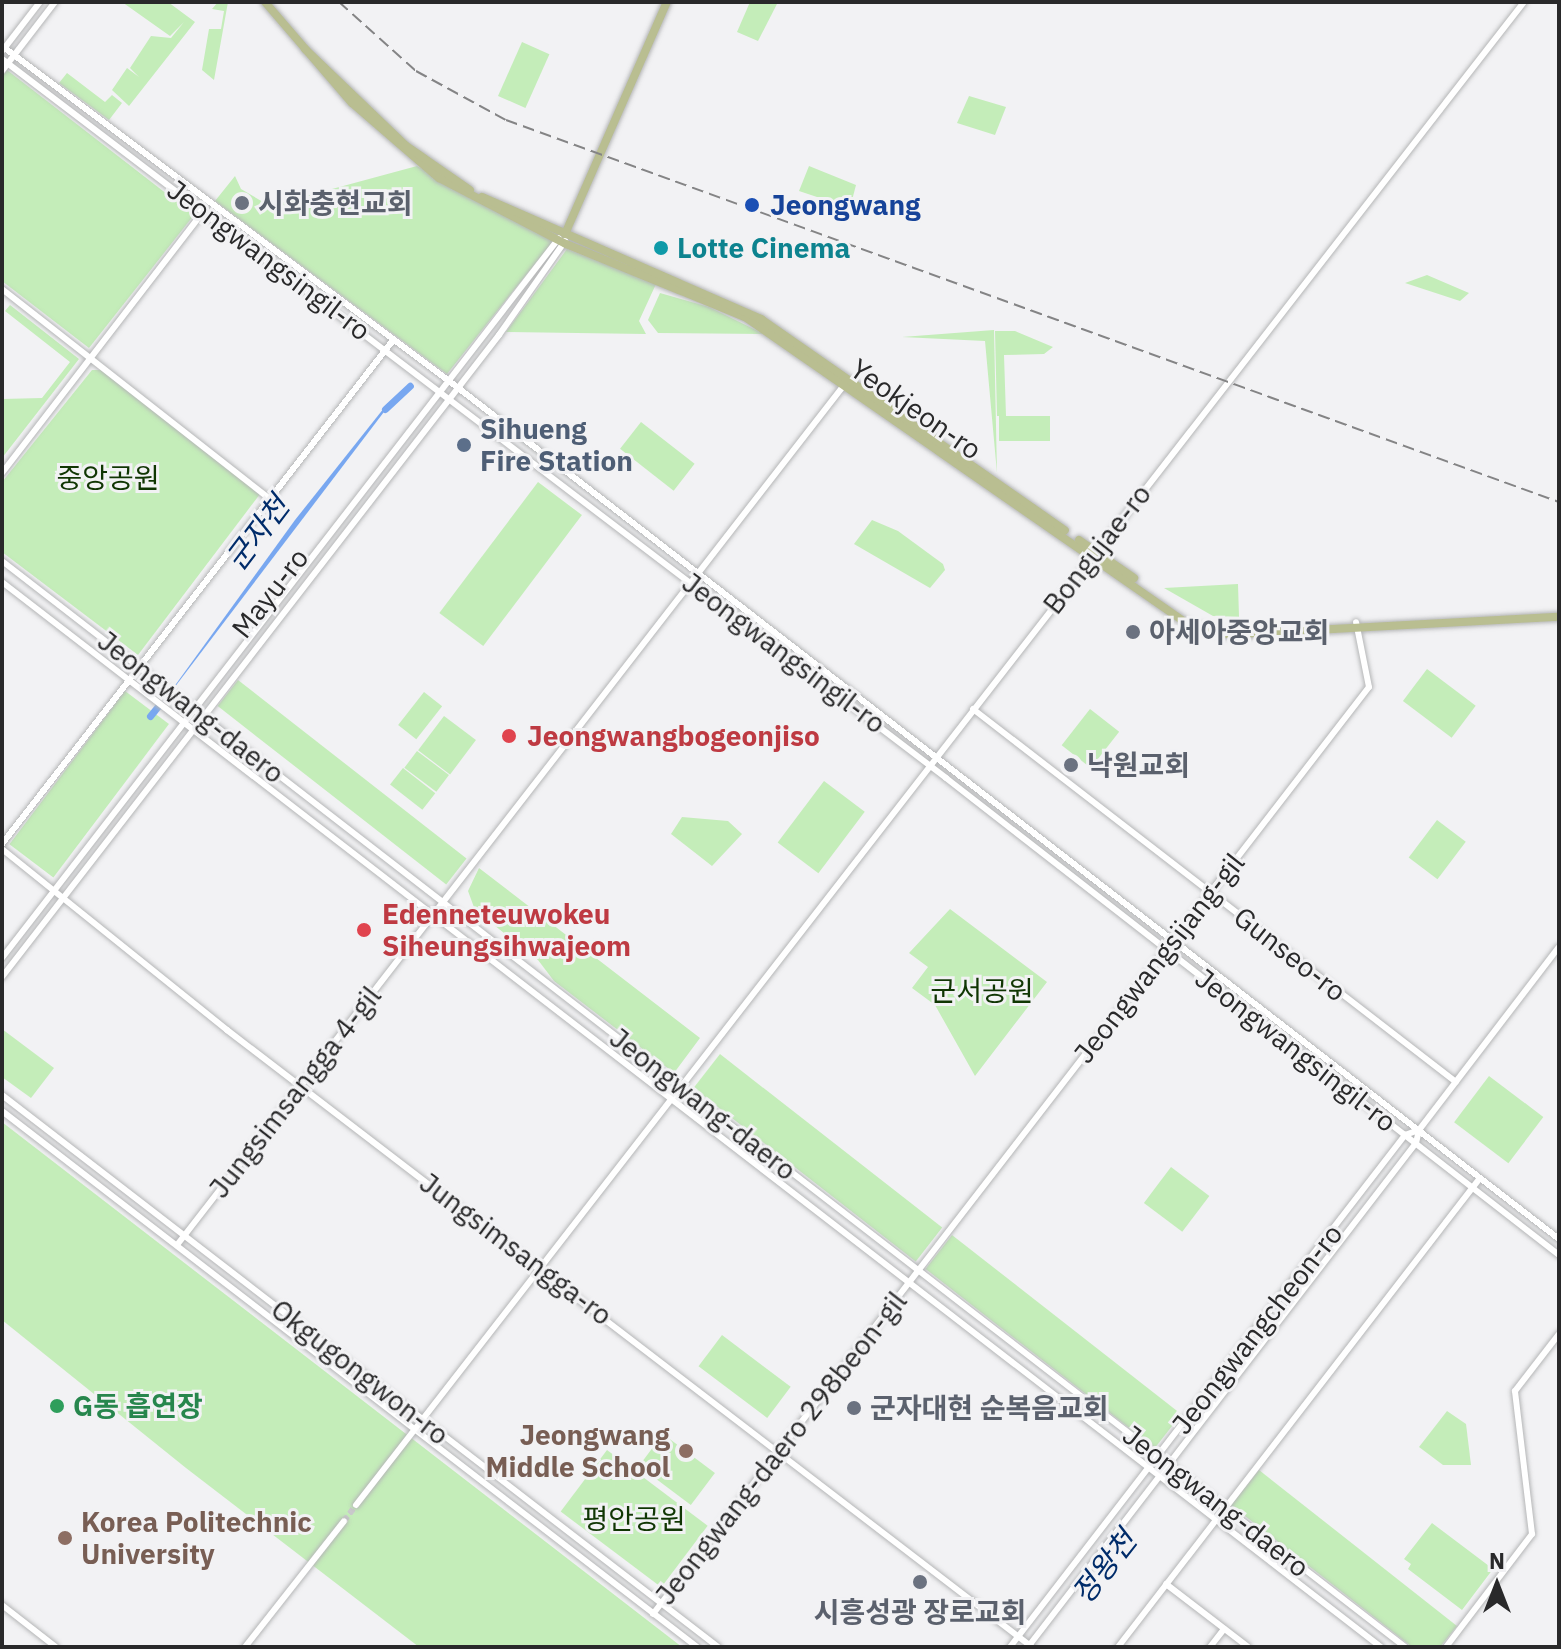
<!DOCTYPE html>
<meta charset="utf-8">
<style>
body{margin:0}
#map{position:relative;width:1561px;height:1649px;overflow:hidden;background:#f2f2f4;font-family:"IBM Plex Sans","Noto Sans KR",sans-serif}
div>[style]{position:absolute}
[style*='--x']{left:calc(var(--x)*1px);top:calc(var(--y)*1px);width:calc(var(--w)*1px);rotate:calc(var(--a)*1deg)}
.green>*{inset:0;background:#c4edb9;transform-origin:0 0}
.water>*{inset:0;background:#78a7f0}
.canal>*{height:7px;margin:-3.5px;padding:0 3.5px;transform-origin:3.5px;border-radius:3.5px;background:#78a7f0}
.minor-tunnel>*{height:6px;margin-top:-3px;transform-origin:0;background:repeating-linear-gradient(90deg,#cacacc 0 6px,transparent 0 9px)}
.roads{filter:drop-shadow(0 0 2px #b5b6b7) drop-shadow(0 0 2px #b5b6b7)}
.minor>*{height:6px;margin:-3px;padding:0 3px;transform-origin:3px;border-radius:3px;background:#fff}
.major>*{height:8px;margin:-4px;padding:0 4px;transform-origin:4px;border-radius:4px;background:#b9be91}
.rail>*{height:2px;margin-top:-1px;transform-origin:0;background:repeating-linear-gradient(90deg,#848485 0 12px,transparent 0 18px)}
.dots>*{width:22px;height:22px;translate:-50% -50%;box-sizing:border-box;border:4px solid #f2f2f4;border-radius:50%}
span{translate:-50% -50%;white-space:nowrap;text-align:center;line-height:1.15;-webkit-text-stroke:6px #f2f2f4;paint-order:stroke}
.worship-label{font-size:28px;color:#5b616d;font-weight:700}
.left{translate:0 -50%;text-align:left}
.transit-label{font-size:28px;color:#164399;font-weight:700}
.culture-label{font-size:28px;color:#0d838f;font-weight:700}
.street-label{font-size:28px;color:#29292a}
.service-label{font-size:28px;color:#4e5e75;font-weight:700}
.park-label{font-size:28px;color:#103603}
.health-label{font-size:28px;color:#be3a42;font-weight:700}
.leisure-label{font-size:28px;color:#27864d;font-weight:700}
.education-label{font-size:28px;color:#785e54;font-weight:700}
.right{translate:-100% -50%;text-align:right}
.water-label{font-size:30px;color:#002c6a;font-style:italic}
.frame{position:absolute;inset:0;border:4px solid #29292a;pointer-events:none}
.north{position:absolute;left:1457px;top:1545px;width:80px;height:80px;-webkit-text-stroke:6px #f2f2f4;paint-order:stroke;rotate:0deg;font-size:22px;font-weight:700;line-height:32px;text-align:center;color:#29292a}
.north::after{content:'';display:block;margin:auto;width:28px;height:36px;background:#29292a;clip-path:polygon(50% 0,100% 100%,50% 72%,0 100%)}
</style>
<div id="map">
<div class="green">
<i style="clip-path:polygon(122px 2px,168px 2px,195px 22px,129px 106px,112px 90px,127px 68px,139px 77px,130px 68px,151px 36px,171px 38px,184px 22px,170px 36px)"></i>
<i style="clip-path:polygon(218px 2px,228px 2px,214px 80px,202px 70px,209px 29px,221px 29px,224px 11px,212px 9px)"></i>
<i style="clip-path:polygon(750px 2px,778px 2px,758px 41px,737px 32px)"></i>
<i style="left:522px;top:42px;width:30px;height:59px;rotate:24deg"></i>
<i style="clip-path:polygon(7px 70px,194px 215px,89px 348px,2px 281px,2px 77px)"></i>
<i style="clip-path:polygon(67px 73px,105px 102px,112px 95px,122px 103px,109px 120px,59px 83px)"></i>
<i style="clip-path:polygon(969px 96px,1006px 107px,995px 135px,957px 123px)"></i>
<i style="clip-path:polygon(417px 166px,554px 240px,447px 374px,215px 201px,235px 176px,241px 189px,263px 202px,284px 202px)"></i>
<i style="clip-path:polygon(809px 166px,856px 185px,850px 208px,799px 191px)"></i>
<i style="clip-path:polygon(567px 249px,656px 284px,639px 321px,646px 334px,506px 332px)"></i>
<i style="clip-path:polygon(1427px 275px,1469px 293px,1460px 301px,1405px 283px)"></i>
<i style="clip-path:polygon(660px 293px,709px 307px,764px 334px,658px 333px,648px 320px)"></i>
<i style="clip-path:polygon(10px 305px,79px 359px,2px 458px,2px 399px,42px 398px,70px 362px,5px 311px)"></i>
<i style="clip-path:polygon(994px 330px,997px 473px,985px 341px,902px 337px)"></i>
<i style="clip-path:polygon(995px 331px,1015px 331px,1053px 347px,1044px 354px,1004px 355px,1006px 416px,997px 416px)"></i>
<i style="clip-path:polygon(92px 370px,101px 370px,260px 494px,138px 655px,2px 552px,2px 482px)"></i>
<i style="left:1050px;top:416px;width:25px;height:51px;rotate:90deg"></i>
<i style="left:641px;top:422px;width:68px;height:34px;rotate:38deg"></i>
<i style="left:538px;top:482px;width:55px;height:164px;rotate:37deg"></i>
<i style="clip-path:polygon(872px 520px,898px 531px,943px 564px,945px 570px,930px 588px,854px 544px)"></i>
<i style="clip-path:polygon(1238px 584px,1239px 617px,1213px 616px,1164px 588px)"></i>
<i style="left:1427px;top:669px;width:61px;height:40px;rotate:37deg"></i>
<i style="left:238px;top:680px;width:290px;height:33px;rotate:38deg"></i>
<i style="left:125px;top:691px;width:55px;height:192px;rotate:37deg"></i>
<i style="left:424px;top:692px;width:23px;height:42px;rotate:38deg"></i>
<i style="left:1090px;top:709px;width:37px;height:46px;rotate:38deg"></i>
<i style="left:444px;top:716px;width:40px;height:43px;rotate:37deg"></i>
<i style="left:417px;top:751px;width:40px;height:21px;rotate:37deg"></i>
<i style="left:403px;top:768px;width:41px;height:21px;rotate:38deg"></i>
<i style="left:824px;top:781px;width:51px;height:77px;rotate:37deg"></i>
<i style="clip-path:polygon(682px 817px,728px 821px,742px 834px,712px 866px,671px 834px)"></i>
<i style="left:1437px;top:820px;width:36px;height:47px;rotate:37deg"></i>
<i style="clip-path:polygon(479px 868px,700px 1038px,674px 1073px,554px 981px,538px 960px,475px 910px,468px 891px)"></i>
<i style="clip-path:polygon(950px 909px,1047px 982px,975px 1076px,935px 1005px,912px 988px,928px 967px,909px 953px)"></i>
<i style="clip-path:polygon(2px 1029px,54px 1068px,31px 1098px,2px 1077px)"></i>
<i style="left:720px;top:1054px;width:282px;height:43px;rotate:38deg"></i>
<i style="left:1489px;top:1076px;width:68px;height:58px;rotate:37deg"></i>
<i style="clip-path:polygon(2px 1122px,682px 1647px,419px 1647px,186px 1468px,2px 1320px)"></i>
<i style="left:1171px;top:1167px;width:48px;height:45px;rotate:37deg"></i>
<i style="left:952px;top:1235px;width:291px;height:43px;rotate:38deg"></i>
<i style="left:722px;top:1335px;width:86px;height:39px;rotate:37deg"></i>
<i style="clip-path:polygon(1447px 1411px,1466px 1424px,1471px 1465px,1443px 1465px,1419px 1447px)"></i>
<i style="left:663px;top:1434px;width:65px;height:40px;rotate:37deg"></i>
<i style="left:607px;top:1450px;width:126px;height:77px;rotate:37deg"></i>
<i style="clip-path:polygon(1259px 1470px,1457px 1626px,1440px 1647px,1412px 1647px,1231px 1505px)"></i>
<i style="clip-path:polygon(1432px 1523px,1493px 1569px,1462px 1610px,1408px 1569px,1411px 1564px,1404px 1559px)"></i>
</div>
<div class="water">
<i style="clip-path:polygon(388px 403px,390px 404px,155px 713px,295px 520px)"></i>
</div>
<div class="canal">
<i style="--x:385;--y:409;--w:34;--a:-43"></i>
<i style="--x:150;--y:716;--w:14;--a:-51"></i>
</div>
<div class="minor-tunnel">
<i style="--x:344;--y:1521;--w:20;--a:-53"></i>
</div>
<div class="roads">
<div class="minor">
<i style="--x:2;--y:46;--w:569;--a:36.85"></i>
<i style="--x:457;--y:387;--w:1393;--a:37.71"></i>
<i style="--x:3;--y:50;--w:61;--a:-52.4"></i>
<i style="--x:2;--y:59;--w:1187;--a:37.29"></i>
<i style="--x:946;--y:778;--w:777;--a:37.89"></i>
<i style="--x:2;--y:71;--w:87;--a:-52.5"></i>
<i style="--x:2;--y:289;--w:339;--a:38.1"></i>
<i style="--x:2;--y:473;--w:333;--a:-52.4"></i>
<i style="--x:2;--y:561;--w:1774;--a:37.74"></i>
<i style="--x:2;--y:582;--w:1742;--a:37.68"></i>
<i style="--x:973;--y:709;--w:610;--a:37.68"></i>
<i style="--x:2;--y:844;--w:639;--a:-52.18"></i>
<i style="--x:2;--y:849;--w:289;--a:38.8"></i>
<i style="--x:227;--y:1030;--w:1014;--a:37.47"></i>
<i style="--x:2;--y:958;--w:910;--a:-52.27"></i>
<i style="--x:2;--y:977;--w:812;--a:-52.25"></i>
<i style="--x:499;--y:335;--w:115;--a:-54.9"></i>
<i style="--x:2;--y:1095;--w:904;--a:37.63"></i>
<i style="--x:2;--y:1111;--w:878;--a:37.64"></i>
<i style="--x:177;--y:1245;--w:1088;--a:-52.2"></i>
<i style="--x:356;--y:1505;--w:1903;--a:-52.15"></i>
<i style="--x:1166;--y:1584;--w:103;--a:37.5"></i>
<i style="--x:2;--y:1605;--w:68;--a:37.9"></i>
<i style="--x:653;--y:1614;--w:1171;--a:-52.32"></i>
<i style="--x:1369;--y:687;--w:66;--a:-101.3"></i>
<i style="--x:245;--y:1647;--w:160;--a:-51.8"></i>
<i style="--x:1010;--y:1647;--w:647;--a:-52.35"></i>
<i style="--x:1405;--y:1135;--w:15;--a:-20"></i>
<i style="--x:1028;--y:1647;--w:636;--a:-52.41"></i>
<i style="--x:1416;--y:1143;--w:13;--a:-77"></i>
<i style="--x:1419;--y:1130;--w:230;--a:-52.6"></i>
<i style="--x:1118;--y:1647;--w:592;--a:-52.34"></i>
<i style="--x:1210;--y:1647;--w:23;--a:-52"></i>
<i style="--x:1446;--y:1647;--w:142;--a:-52.7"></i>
<i style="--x:1532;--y:1534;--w:144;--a:-96.8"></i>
<i style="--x:1515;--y:1391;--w:72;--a:-52.3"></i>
</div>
<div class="major">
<i style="--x:265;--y:2;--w:133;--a:49.3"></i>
<i style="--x:352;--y:103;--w:115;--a:40.8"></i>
<i style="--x:439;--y:178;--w:143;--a:27.5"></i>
<i style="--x:566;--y:244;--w:193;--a:22.2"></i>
<i style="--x:745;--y:317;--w:540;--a:34.75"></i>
<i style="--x:1189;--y:625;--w:40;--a:13"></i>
<i style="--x:1228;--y:634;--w:31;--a:-2"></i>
<i style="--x:1259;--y:633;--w:300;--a:-3.1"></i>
<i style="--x:305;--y:49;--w:139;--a:43.8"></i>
<i style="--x:405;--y:145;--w:79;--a:34.7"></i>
<i style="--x:482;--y:197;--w:305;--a:23.6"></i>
<i style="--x:761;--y:319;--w:370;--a:34.8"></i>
<i style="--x:565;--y:234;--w:253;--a:-66.3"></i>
<i style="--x:1079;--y:540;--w:67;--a:34.6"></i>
</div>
</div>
<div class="rail">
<i style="--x:339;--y:2;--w:103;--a:41.9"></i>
<i style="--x:416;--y:71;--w:102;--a:28.6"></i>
<i style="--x:506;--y:120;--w:1120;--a:19.94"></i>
</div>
<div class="dots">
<i style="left:242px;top:203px;background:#6b7280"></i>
<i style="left:752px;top:205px;background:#1a4fb4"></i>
<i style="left:661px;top:248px;background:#0f9aa8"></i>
<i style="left:464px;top:445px;background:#5c6f8a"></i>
<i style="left:1133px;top:632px;background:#6b7280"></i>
<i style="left:509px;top:736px;background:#e0444e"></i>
<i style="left:1071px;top:765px;background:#6b7280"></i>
<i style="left:364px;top:930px;background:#e0444e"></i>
<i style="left:57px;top:1406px;background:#2e9e5b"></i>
<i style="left:854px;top:1408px;background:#6b7280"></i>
<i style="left:686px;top:1451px;background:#8d6e63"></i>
<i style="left:65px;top:1538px;background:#8d6e63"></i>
<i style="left:920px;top:1582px;background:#6b7280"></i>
</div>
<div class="worship-label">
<span class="left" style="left:258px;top:203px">시화충현교회</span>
<span class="left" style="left:1149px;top:632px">아세아중앙교회</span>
<span class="left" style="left:1087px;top:765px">낙원교회</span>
<span class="left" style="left:870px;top:1408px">군자대현 순복음교회</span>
<span style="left:920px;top:1612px">시흥성광 장로교회</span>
</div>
<div class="transit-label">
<span class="left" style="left:770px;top:205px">Jeongwang</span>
</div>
<div class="culture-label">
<span class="left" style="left:677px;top:248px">Lotte Cinema</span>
</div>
<div class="street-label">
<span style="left:269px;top:260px;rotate:37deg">Jeongwangsingil-ro</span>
<span style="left:916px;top:409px;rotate:35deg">Yeokjeon-ro</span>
<span style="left:1097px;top:549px;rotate:-52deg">Bongujae-ro</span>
<span style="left:270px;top:593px;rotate:-52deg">Mayu-ro</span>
<span style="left:784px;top:653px;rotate:37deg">Jeongwangsingil-ro</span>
<span style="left:191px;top:707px;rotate:38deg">Jeongwang-daero</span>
<span style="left:1290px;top:954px;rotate:38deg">Gunseo-ro</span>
<span style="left:1159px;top:958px;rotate:-52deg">Jeongwangsijang-gil</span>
<span style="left:1296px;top:1050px;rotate:38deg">Jeongwangsingil-ro</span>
<span style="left:295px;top:1092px;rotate:-52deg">Jungsimsangga 4-gil</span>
<span style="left:703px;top:1104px;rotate:38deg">Jeongwang-daero</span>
<span style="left:516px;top:1249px;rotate:37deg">Jungsimsangga-ro</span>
<span style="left:1257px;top:1329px;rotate:-52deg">Jeongwangcheon-ro</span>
<span style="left:360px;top:1372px;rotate:38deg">Okgugongwon-ro</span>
<span style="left:781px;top:1448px;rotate:-52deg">Jeongwang-daero 298beon-gil</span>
<span style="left:1216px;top:1501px;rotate:38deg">Jeongwang-daero</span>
</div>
<div class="service-label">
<span class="left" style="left:480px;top:445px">Sihueng<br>Fire Station</span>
</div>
<div class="park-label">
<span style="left:108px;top:478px">중앙공원</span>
<span style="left:982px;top:991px">군서공원</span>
<span style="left:634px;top:1519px">평안공원</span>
</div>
<div class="health-label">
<span class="left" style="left:527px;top:736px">Jeongwangbogeonjiso</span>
<span class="left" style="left:382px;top:930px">Edenneteuwokeu<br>Siheungsihwajeom</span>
</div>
<div class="leisure-label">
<span class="left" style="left:73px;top:1406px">G동 흡연장</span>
</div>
<div class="education-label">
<span class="right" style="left:670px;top:1451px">Jeongwang<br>Middle School</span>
<span class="left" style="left:81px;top:1538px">Korea Politechnic<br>University</span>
</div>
<div class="water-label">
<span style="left:257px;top:533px;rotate:-53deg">군자천</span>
<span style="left:1104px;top:1567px;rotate:-52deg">정왕천</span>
</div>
<div class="frame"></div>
<div class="north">N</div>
</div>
